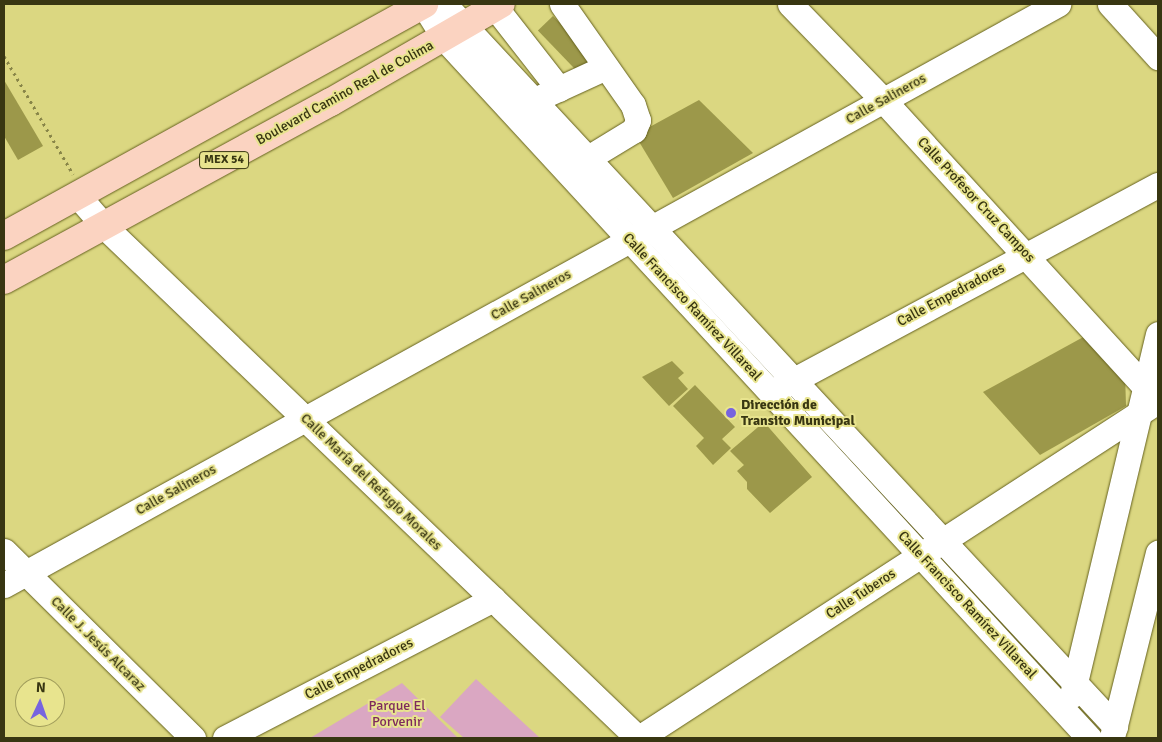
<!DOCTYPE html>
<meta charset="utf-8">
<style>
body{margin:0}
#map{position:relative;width:1162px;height:742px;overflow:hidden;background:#dbd781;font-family:Signika,sans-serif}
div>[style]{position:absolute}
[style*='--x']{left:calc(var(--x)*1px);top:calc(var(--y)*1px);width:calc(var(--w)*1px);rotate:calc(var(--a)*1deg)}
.green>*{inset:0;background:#daa7c2}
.building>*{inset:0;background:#9c984a;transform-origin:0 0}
.path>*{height:3px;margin-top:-1.5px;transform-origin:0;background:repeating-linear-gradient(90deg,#888548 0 2.5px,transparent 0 6.5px)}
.roads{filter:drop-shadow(0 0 1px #65611f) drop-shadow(0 0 1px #65611f)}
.minor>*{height:25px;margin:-12.5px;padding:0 12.5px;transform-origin:12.5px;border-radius:12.5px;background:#fff}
.major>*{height:28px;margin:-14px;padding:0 14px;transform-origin:14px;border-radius:14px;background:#fbd3c1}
.dots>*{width:14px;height:14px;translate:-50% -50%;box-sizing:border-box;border:2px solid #e8e48e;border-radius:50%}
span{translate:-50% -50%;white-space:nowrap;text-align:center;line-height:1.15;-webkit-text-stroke:4px #e8e48e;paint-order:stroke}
.shield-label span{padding:1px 4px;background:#e8e48e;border:1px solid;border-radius:4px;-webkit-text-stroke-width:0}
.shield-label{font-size:12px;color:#383612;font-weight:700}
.street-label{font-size:14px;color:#383612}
.poi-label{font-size:14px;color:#383612;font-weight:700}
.left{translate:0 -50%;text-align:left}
.park-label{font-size:14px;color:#7e295d}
.frame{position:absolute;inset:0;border:5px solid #383612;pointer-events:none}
.north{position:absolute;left:15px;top:677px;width:50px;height:50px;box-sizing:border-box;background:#e8e48e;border:1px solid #a29e5c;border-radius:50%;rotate:3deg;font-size:14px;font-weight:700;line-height:20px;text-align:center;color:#383612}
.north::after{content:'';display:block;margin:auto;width:18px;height:22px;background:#7764df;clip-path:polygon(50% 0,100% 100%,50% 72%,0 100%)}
</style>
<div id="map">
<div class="green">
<i style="clip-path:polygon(476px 679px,540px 738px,464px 738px,440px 717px)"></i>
<i style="clip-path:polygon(402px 683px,458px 738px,310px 738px)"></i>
</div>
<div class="building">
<i style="left:553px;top:16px;width:64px;height:21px;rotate:46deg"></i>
<i style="clip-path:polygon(4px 80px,43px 146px,18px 160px,4px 136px)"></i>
<i style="clip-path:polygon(699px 100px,753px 153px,673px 198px,635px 135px)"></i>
<i style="clip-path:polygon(1087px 335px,1125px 374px,1126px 406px,1040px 455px,983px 392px)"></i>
<i style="clip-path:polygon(672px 361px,684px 373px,678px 378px,688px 389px,669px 406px,642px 377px)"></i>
<i style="clip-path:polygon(695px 385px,735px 427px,722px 439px,731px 448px,713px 465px,696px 446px,704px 438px,673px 406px)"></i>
<i style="clip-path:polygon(764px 422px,812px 477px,770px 513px,747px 489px,747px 482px,737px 471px,744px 465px,730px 451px)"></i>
</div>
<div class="path">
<i style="--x:4;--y:56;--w:137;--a:59.7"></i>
</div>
<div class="roads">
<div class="minor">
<i style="--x:423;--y:4;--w:40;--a:58"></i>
<i style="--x:444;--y:38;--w:952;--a:47.34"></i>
<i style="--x:444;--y:4;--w:986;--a:47.1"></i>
<i style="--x:562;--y:4;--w:123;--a:54.9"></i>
<i style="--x:633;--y:105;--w:16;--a:72"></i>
<i style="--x:638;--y:120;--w:11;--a:112"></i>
<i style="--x:634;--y:130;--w:69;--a:148.6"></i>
<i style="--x:790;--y:4;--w:135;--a:45.9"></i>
<i style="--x:884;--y:101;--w:406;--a:47.6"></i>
<i style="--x:1110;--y:4;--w:72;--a:47.8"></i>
<i style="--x:495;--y:7;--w:104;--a:52"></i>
<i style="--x:543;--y:96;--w:69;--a:-24.7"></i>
<i style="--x:77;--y:195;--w:41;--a:48.9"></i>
<i style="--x:104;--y:226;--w:740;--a:43.8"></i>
<i style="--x:779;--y:388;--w:430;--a:-28.2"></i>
<i style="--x:4;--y:551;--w:266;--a:44.7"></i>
<i style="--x:4;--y:585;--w:1204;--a:-28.87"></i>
<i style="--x:1072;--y:695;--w:371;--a:-76.6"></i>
<i style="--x:1112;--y:737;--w:190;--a:-76"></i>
<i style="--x:225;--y:738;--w:302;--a:-27.4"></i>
<i style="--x:639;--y:738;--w:619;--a:-33"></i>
</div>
<div class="major">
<i style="--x:4;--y:236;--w:480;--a:-28.9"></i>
<i style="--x:4;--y:280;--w:372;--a:-28.6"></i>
<i style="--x:331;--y:102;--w:196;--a:-30"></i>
</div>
</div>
<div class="dots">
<i style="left:731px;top:413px;background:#7764df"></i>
</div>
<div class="shield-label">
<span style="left:224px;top:160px">MEX 54</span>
</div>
<div class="street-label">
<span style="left:345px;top:93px;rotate:-29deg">Boulevard Camino Real de Colima</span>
<span style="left:886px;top:99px;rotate:-29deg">Calle Salineros</span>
<span style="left:976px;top:200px;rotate:47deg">Calle Profesor Cruz Campos</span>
<span style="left:531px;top:295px;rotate:-29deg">Calle Salineros</span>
<span style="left:951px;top:295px;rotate:-28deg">Calle Empedradores</span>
<span style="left:692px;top:307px;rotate:47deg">Calle Francisco Ramírez Villareal</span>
<span style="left:371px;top:482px;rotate:44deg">Calle María del Refugio Morales</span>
<span style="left:176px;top:490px;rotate:-29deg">Calle Salineros</span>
<span style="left:861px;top:594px;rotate:-33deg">Calle Tuberos</span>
<span style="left:967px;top:605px;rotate:47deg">Calle Francisco Ramírez Villareal</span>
<span style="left:98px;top:644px;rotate:45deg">Calle J. Jesús Alcaraz</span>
<span style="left:359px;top:669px;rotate:-27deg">Calle Empedradores</span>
</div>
<div class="poi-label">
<span class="left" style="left:741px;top:413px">Dirección de<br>Transito Municipal</span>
</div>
<div class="park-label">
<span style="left:397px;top:714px">Parque El<br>Porvenir</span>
</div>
<div class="frame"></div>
<div class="north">N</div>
</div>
